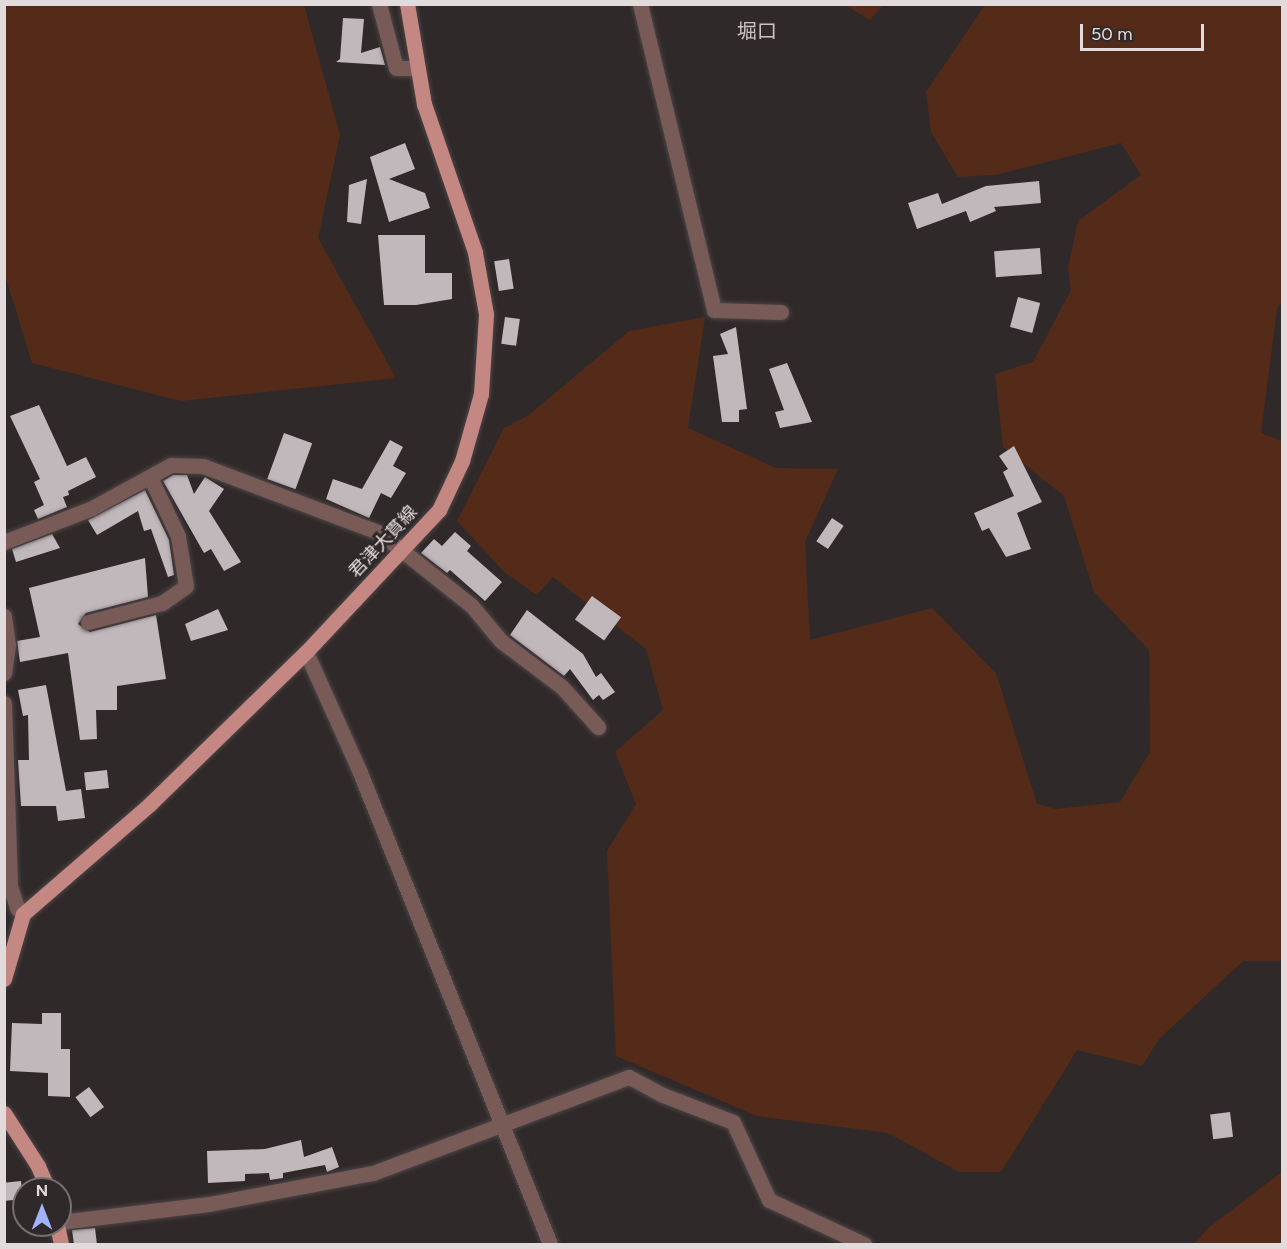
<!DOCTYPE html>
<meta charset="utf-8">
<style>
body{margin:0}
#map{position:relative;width:1287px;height:1249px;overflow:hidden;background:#30292a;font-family:Figtree,"Noto Sans JP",sans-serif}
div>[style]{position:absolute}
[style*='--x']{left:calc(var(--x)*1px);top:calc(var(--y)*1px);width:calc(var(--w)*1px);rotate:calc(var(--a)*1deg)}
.green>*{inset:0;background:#542b18}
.building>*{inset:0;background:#c1b8bc;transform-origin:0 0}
.roads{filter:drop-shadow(0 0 2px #4c4546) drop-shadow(0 0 2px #4c4546)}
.minor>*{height:15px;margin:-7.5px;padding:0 7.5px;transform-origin:7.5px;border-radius:7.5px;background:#785a57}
.major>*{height:15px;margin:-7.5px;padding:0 7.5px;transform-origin:7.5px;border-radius:7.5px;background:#c48781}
span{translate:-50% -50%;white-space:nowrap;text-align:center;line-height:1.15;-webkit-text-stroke:6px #30292a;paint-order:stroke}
.street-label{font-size:18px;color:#e1dbdc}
.neighbourhood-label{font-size:20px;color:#ccc2c3}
.frame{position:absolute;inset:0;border:6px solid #e1dbdc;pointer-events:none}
.north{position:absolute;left:12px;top:1177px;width:60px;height:60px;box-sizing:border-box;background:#30292a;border:2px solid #777071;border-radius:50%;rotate:0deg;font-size:16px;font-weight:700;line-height:24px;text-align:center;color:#e1dbdc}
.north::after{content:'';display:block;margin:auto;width:21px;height:27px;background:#a2b2fd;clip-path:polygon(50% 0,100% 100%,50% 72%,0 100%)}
.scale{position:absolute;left:1080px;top:24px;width:124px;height:27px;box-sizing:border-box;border:3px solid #e1dbdc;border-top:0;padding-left:8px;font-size:18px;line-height:21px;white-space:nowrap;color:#e1dbdc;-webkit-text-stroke:4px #30292a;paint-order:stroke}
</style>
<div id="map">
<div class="green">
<i style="clip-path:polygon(4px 5px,304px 5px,340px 135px,318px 238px,396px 378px,181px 401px,32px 363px,5px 275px)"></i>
<i style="clip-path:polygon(845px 5px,883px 5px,870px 20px)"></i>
<i style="clip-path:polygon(985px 5px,1282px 5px,1282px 302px,1277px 309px,1261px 433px,1282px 441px,1282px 961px,1243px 961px,1159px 1039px,1142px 1066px,1077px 1050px,1001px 1172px,959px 1172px,888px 1133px,757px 1116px,616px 1056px,607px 851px,636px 804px,615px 752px,663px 710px,646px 649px,553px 577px,537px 595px,504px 572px,457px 521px,504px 428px,529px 415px,629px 331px,705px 317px,688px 428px,776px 468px,838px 469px,805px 542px,810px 640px,932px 608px,996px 673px,1037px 804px,1056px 809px,1120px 802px,1150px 752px,1149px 650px,1094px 592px,1064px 496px,1003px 447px,995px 374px,1033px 362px,1071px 290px,1068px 268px,1078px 221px,1141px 175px,1121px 143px,995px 175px,958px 177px,931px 132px,926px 92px)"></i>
<i style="clip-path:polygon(1282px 1172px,1282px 1244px,1194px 1244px,1208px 1228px)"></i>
</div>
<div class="building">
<i style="clip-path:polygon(343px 18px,364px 19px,361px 53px,380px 47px,385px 65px,336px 62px,340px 59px)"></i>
<i style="clip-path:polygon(405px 143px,415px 169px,389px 179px,425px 193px,430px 208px,389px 222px,370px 157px)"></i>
<i style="clip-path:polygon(367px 179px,361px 224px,347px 222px,349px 185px)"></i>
<i style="clip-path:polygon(1039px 181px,1041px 203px,994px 207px,996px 211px,970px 222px,966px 211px,917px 229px,908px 203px,938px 193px,942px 204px,986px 186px)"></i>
<i style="clip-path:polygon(378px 235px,425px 235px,425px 273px,452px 273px,452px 299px,416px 305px,384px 305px)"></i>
<i style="left:1040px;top:248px;width:26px;height:46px;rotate:86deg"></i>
<i style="left:509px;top:259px;width:30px;height:15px;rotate:81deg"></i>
<i style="left:1018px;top:297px;width:23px;height:31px;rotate:15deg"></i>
<i style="left:505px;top:317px;width:15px;height:27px;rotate:8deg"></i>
<i style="clip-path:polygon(736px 327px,747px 409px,739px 410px,739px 422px,722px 422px,713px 356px,728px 354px,720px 334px)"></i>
<i style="clip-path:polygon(787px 363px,812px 422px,780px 428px,775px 412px,784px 410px,769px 369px)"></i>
<i style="clip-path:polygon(39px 405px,67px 466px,86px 457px,96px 477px,68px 491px,69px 495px,63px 497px,67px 507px,38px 519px,34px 510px,44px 505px,34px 482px,40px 479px,10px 416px)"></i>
<i style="left:284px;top:433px;width:30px;height:49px;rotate:20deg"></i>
<i style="clip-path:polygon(390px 440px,403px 447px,393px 466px,406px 473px,391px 498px,381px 493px,369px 518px,326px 499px,333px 479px,362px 489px)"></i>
<i style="clip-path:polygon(1014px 446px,1042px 502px,1017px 513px,1031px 549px,1006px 557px,989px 528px,982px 531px,974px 513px,1014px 496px,1003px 472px,1008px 469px,999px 456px)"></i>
<i style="clip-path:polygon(173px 475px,187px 475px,194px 494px,205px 477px,224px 489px,209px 511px,241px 562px,224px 571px,211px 549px,204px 553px,163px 481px)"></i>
<i style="clip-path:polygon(145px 490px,169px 540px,174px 575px,168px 577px,151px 529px,144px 531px,138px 511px,97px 535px,88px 520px)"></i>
<i style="left:832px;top:518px;width:14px;height:28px;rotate:34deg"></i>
<i style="clip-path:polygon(455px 532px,471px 546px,467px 551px,502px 582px,485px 601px,450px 570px,447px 573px,421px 553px,434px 539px,442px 546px)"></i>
<i style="clip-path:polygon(52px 534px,60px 548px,16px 562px,12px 549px)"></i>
<i style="clip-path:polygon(145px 558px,148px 597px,86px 613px,78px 624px,90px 632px,156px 615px,166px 679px,117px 686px,117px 710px,96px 710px,97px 739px,80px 740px,68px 653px,20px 662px,17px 641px,40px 637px,29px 588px)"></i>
<i style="left:592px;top:596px;width:36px;height:29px;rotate:36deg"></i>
<i style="clip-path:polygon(218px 609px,228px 630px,191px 641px,185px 624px)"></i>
<i style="clip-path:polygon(527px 610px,583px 654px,596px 677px,601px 673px,615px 692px,603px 700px,599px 695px,593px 700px,570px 669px,564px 676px,510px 635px)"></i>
<i style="clip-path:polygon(46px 685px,66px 791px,81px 789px,85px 818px,58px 821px,56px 806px,21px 806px,18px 760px,29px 760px,28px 715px,23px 716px,18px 690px)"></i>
<i style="left:107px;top:770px;width:18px;height:23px;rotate:84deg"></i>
<i style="clip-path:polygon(42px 1013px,61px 1013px,61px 1049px,70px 1049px,70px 1097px,48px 1096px,48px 1073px,10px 1071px,12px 1023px,42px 1024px)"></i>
<i style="left:89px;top:1087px;width:25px;height:17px;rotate:53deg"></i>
<i style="left:1230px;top:1112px;width:25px;height:20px;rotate:83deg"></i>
<i style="clip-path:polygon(301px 1140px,304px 1157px,332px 1147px,339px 1167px,327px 1172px,325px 1165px,283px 1173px,283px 1178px,270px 1180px,269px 1173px,245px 1174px,245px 1181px,208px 1183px,207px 1151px,265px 1149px)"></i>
<i style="left:21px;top:1181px;width:18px;height:17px;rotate:84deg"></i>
<i style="clip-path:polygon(95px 1228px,97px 1245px,74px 1245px,72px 1230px)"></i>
</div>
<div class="roads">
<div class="minor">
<i style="--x:379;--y:4;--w:66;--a:75.1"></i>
<i style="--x:396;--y:68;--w:20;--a:0"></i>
<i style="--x:640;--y:4;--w:315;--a:76.4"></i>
<i style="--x:714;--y:310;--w:67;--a:1.7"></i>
<i style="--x:4;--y:542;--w:94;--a:-21.1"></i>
<i style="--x:92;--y:508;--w:90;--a:-28.6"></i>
<i style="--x:171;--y:465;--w:32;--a:2"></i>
<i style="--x:203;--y:466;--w:189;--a:20.7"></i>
<i style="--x:380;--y:533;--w:116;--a:38.4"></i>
<i style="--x:471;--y:605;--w:47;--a:50.2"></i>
<i style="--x:501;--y:641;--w:76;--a:37"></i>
<i style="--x:562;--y:687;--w:54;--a:48"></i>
<i style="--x:4;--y:616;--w:29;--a:82"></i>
<i style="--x:8;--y:645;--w:28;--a:98"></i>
<i style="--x:88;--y:622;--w:76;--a:-14.4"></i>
<i style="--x:162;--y:603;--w:29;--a:-35"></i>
<i style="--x:186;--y:586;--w:51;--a:-99.1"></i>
<i style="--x:178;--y:536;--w:65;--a:-115.4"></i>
<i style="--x:306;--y:652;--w:129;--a:65.8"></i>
<i style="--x:359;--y:770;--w:511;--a:68.05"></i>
<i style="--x:4;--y:703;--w:183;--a:88.1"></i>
<i style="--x:10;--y:886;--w:23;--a:72"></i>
<i style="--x:17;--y:908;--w:8;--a:45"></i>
<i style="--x:60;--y:1222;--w:150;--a:-6.9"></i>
<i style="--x:209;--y:1204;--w:167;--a:-10.7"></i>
<i style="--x:373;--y:1173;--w:273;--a:-20.6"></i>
<i style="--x:629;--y:1077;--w:38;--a:28"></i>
<i style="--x:663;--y:1095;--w:75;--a:21.1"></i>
<i style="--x:733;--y:1122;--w:86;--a:65.2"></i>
<i style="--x:769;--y:1200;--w:105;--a:24.9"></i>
</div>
<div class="major">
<i style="--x:4;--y:979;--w:68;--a:-73.7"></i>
<i style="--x:23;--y:914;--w:168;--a:-40.9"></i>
<i style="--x:150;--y:804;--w:218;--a:-44.3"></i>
<i style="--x:306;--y:652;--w:195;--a:-46.9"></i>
<i style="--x:439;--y:510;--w:54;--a:-64.9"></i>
<i style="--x:462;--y:461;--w:70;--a:-74.2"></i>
<i style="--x:481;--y:394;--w:80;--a:-86.4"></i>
<i style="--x:486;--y:314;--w:63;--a:-100.1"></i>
<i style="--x:475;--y:252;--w:157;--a:-109"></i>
<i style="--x:424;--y:104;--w:101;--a:-99.6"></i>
<i style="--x:4;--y:1113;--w:63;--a:57.3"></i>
<i style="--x:38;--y:1166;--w:25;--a:67"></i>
<i style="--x:57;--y:1225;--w:19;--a:78"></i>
</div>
</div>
<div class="street-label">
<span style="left:383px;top:542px;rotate:-47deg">君津大貫線</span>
</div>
<div class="neighbourhood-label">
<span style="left:757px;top:31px">堀口</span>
</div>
<div class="frame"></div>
<div class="north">N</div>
<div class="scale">50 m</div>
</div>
